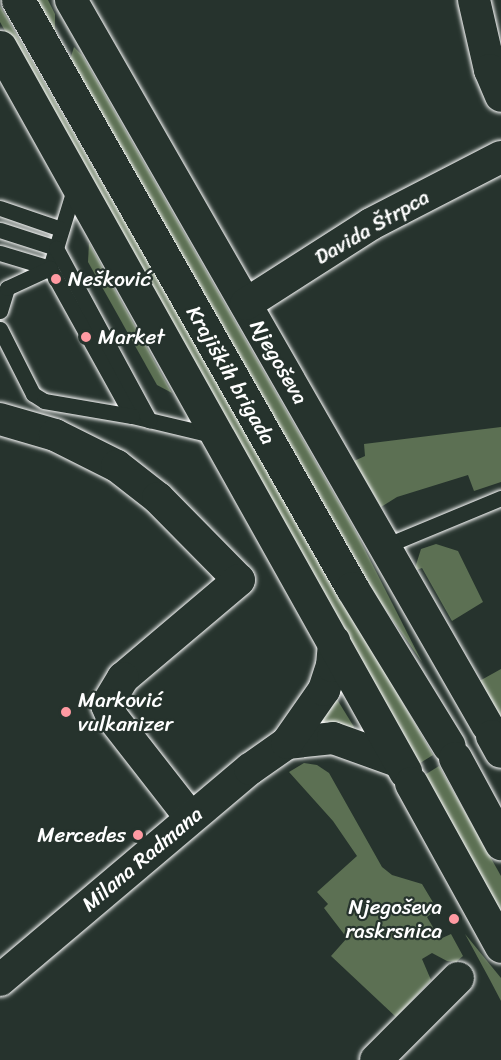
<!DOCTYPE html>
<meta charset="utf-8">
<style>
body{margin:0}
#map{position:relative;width:501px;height:1060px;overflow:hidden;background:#26332d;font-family:Sriracha,sans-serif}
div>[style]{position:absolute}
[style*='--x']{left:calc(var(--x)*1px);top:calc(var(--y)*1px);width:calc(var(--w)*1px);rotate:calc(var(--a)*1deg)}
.green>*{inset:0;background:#5c7053}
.roads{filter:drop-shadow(0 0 2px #fff) drop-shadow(0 0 2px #fff)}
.lane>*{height:15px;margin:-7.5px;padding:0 7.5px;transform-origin:7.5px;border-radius:7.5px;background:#26332d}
.street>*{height:32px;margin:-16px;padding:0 16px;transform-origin:16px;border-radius:16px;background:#26332d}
.primary>*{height:33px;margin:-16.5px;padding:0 16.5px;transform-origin:16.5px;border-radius:16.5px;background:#26332d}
.dots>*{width:16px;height:16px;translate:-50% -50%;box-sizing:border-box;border:3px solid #26332d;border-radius:50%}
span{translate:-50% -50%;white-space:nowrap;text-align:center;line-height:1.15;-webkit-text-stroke:4.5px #26332d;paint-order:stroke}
.street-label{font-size:21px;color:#fff}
.poi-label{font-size:21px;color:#fff}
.left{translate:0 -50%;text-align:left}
.right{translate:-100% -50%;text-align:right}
</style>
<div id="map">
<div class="green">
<i style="clip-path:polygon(33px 0,48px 0,55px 14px,55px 31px)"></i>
<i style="clip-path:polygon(0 6px,433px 755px,417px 765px,0 22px)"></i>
<i style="clip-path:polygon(74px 47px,82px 55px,358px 536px,422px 662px,376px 596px,80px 85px,70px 60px)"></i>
<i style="clip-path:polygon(89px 243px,172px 393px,157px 385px,88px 262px)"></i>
<i style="clip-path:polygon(501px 427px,501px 482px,474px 491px,468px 475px,397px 497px,381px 507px,354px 461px,365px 456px,364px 444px)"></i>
<i style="clip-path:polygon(436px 544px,458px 551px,483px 602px,452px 621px,422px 568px,414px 571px,421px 549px)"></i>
<i style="clip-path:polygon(501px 669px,501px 717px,494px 721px,474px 684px)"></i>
<i style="clip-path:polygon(335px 696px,354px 727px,353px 730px,316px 728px)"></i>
<i style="clip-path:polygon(304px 763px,317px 765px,329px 773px,382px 867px,392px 875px,422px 884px,437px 909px,427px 917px,440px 939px,451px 934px,463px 956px,456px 962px,447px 961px,432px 953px,422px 959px,431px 980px,396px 1017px,331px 956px,347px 938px,324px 908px,328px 904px,317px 892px,357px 856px,333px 821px,289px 772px)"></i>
<i style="clip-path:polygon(439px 766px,501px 876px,501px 914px,423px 776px)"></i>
<i style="clip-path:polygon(465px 934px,501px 978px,501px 1001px,490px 980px)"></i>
</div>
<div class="roads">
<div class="lane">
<i style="--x:75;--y:186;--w:86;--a:107"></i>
<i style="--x:50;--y:268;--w:169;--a:61"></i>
<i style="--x:132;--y:416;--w:86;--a:13.4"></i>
<i style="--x:0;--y:208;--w:65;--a:19"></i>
<i style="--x:0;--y:230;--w:59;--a:17.8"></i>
<i style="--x:56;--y:248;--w:196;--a:61.6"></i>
<i style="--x:0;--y:253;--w:52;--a:16.7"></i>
<i style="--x:0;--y:311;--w:24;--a:-73"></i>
<i style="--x:7;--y:288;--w:47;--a:-24.9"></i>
<i style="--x:0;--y:329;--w:73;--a:63.1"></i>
<i style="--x:33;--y:394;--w:13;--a:32"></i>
<i style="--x:44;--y:401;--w:89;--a:9.7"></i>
<i style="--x:385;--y:546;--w:126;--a:-22.5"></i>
</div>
<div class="street">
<i style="--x:71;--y:0;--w:836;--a:60.15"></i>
<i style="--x:474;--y:0;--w:72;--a:77.1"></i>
<i style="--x:490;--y:70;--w:28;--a:67"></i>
<i style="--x:246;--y:304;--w:148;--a:-32.6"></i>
<i style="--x:371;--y:224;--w:146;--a:-27.3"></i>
<i style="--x:0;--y:419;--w:57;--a:16.2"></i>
<i style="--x:55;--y:435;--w:69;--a:26.6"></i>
<i style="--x:117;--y:466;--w:52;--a:38"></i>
<i style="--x:158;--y:498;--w:115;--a:45.4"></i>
<i style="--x:239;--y:580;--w:152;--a:139.8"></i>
<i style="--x:123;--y:678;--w:31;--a:121"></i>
<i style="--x:107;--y:705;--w:13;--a:67"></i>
<i style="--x:112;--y:717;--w:128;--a:52"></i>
<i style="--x:492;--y:736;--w:18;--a:61"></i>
<i style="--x:287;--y:743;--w:46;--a:-6.2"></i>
<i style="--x:333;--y:738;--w:71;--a:19.7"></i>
<i style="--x:0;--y:980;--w:327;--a:-40.2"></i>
<i style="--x:250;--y:769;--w:45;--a:-35.1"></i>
<i style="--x:287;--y:743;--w:65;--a:-55.1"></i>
<i style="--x:324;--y:690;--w:25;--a:-72"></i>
<i style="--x:332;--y:666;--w:25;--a:-85"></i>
<i style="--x:376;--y:1060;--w:116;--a:-45"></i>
</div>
<div class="primary">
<i style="--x:18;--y:0;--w:676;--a:60.4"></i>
<i style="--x:352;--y:588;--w:185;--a:58.5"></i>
<i style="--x:0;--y:47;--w:830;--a:60.78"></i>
<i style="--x:455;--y:758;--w:97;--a:61.6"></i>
<i style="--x:411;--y:783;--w:186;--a:61.1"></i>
</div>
</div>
<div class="dots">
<i style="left:56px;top:279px;background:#ff9aa2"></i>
<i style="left:86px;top:337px;background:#ff9aa2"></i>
<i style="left:66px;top:712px;background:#ff9aa2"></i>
<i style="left:138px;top:835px;background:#ff9aa2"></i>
<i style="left:454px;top:919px;background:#ff9aa2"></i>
</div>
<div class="street-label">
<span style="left:372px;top:227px;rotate:-30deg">Davida Štrpca</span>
<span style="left:279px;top:362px;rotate:60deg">Njegoševa</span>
<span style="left:231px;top:375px;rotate:60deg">Krajiških brigada</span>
<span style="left:142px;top:859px;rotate:-40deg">Milana Radmana</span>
</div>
<div class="poi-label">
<span class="left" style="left:68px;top:279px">Nešković</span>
<span class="left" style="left:98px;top:337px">Market</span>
<span class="left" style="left:78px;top:712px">Marković<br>vulkanizer</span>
<span class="right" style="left:126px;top:835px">Mercedes</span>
<span class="right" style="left:442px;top:919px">Njegoševa<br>raskrsnica</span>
</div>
</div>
